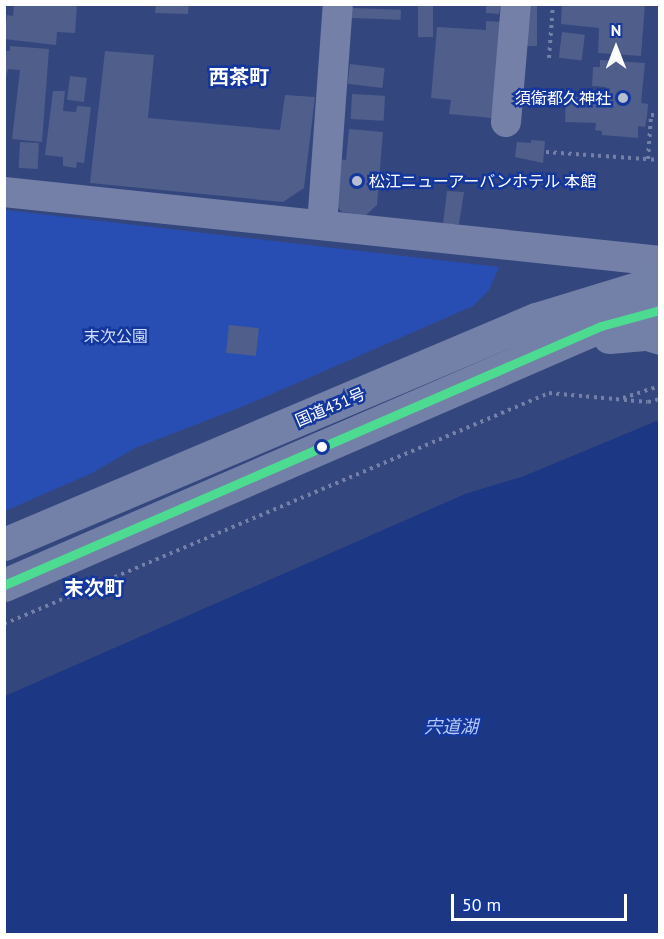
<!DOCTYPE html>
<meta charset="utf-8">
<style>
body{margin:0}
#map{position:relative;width:664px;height:939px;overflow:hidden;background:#34467e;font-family:"PT Sans","Noto Sans JP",sans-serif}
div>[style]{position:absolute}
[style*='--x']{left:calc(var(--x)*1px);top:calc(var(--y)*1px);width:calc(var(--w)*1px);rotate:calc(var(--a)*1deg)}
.green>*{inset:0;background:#294eb3}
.water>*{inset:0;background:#1c3783}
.building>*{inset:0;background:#4f5e8b;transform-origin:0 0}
.path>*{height:4px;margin-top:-2px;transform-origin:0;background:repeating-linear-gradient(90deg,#7480a8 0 3px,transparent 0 7.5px)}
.minor>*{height:30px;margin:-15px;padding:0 15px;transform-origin:15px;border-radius:15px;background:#7480a8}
.highway>*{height:33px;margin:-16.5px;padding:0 16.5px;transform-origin:16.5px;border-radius:16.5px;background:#7380a7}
.bus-1>*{height:9px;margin:-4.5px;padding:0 4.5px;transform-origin:4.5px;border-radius:4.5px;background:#4ddb92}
.dots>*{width:16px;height:16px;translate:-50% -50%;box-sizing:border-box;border:3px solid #14379d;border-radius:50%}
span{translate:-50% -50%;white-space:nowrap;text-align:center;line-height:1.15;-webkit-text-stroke:5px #14379d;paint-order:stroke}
.poi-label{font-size:16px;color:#fff}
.right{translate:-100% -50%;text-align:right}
.left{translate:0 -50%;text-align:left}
.park-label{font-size:16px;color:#d2defd}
.street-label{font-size:16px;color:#fff}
.water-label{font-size:18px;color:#b7c9fa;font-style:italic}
.quarter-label{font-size:20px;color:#fff;font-weight:700}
.frame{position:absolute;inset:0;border:6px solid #fff;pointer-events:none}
.north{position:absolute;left:586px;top:18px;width:60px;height:60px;-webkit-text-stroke:4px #14379d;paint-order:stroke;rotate:0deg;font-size:16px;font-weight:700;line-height:24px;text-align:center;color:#fff}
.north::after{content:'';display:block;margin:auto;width:21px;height:27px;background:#fff;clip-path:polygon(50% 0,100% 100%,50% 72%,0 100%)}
.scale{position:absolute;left:451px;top:894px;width:176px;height:27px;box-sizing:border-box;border:3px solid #fff;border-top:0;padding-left:8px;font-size:18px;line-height:21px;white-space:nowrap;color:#fff;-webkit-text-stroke:4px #14379d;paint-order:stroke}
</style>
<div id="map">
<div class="green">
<i style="clip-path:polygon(5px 210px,499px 267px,489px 290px,473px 306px,244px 406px,135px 448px,92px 473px,5px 511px)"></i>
</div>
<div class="water">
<i style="clip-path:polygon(659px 420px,659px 934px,5px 934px,5px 696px,465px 494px,524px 476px)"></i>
</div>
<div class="building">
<i style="clip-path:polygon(14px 4px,77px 4px,75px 33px,57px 32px,56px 45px,4px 39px,7px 15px,13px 16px)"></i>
<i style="clip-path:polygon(156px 4px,189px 4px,188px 14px,155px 13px)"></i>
<i style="left:418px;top:4px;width:15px;height:33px"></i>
<i style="clip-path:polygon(486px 4px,501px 4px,499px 14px,486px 13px)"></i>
<i style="left:518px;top:4px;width:19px;height:42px"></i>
<i style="clip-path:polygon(562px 4px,645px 4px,641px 56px,598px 53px,599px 28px,561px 24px)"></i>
<i style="left:351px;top:8px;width:50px;height:10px;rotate:2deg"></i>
<i style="clip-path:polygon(486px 21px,505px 22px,503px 119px,449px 114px,451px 100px,431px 98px,437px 27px,486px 30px)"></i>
<i style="left:562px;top:32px;width:23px;height:26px;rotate:7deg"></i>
<i style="clip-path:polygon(10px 46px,49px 49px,42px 142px,12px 139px,20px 70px,8px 69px,4px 86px,4px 51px,10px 51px)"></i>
<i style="clip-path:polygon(105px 51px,154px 55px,148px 118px,280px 130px,285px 95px,315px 97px,304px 188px,283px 202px,90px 183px)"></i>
<i style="clip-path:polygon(600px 60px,645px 63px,641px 103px,648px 104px,647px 116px,645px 127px,638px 126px,638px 138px,602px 135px,602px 131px,595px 130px,596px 123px,565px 122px,566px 96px,587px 98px,587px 102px,606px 99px,606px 87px,592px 86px,593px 67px,600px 67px)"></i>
<i style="left:350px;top:64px;width:35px;height:20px;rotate:7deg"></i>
<i style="left:70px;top:76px;width:17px;height:24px;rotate:7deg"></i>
<i style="clip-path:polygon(53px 91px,65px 91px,63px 111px,76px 112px,77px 106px,91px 107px,84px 163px,77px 162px,76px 168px,63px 166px,63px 157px,45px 155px)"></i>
<i style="left:352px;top:94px;width:33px;height:25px;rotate:3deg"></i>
<i style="clip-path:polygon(349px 129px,383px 132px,377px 205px,366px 215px,342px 212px,332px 201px,336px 159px,346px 160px)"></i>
<i style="clip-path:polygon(531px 140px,545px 141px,543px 163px,515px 157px,517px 142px,531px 143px)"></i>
<i style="left:20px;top:142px;width:19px;height:26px;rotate:3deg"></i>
<i style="clip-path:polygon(447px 191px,464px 192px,459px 224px,443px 224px)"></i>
<i style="left:229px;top:325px;width:30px;height:28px;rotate:6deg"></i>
</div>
<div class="path">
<i style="--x:549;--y:58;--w:54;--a:-85.8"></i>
<i style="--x:546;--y:152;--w:114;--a:4"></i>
<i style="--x:648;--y:159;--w:44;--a:-86.1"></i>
<i style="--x:651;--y:115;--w:9;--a:0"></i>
<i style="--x:623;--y:398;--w:39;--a:-18"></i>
<i style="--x:4;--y:624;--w:592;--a:-22.97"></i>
<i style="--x:549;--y:393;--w:99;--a:5.2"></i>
<i style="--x:648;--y:402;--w:12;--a:-14"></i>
</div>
<div class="minor">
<i style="--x:506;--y:122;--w:118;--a:-85.2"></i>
<i style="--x:4;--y:192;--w:660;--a:6"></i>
<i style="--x:322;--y:225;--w:222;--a:-85.9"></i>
</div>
<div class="highway">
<i style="--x:609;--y:337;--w:38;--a:-5"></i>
<i style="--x:647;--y:334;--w:14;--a:17"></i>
<i style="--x:4;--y:544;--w:578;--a:-22.93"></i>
<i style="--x:536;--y:319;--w:130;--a:-17"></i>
<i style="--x:4;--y:585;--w:651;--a:-23.45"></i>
<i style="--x:601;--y:326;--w:61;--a:-15.2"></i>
</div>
<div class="bus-1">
<i style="--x:4;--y:585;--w:651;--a:-23.45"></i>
<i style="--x:601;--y:326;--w:61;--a:-15.2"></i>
</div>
<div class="dots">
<i style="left:623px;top:98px;background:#b8bed2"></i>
<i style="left:357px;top:181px;background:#b8bed2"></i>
<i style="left:322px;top:447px;background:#fff"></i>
</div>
<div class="poi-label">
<span class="right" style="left:611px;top:98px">須衛都久神社</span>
<span class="left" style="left:369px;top:181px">松江ニューアーバンホテル 本館</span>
</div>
<div class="park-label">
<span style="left:116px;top:336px">末次公園</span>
</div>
<div class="street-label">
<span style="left:330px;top:407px;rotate:-23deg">国道431号</span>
</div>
<div class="water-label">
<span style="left:451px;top:727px">宍道湖</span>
</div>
<div class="quarter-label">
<span style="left:239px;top:77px">西茶町</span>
<span style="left:94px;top:588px">末次町</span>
</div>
<div class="frame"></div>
<div class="north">N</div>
<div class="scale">50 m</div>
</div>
